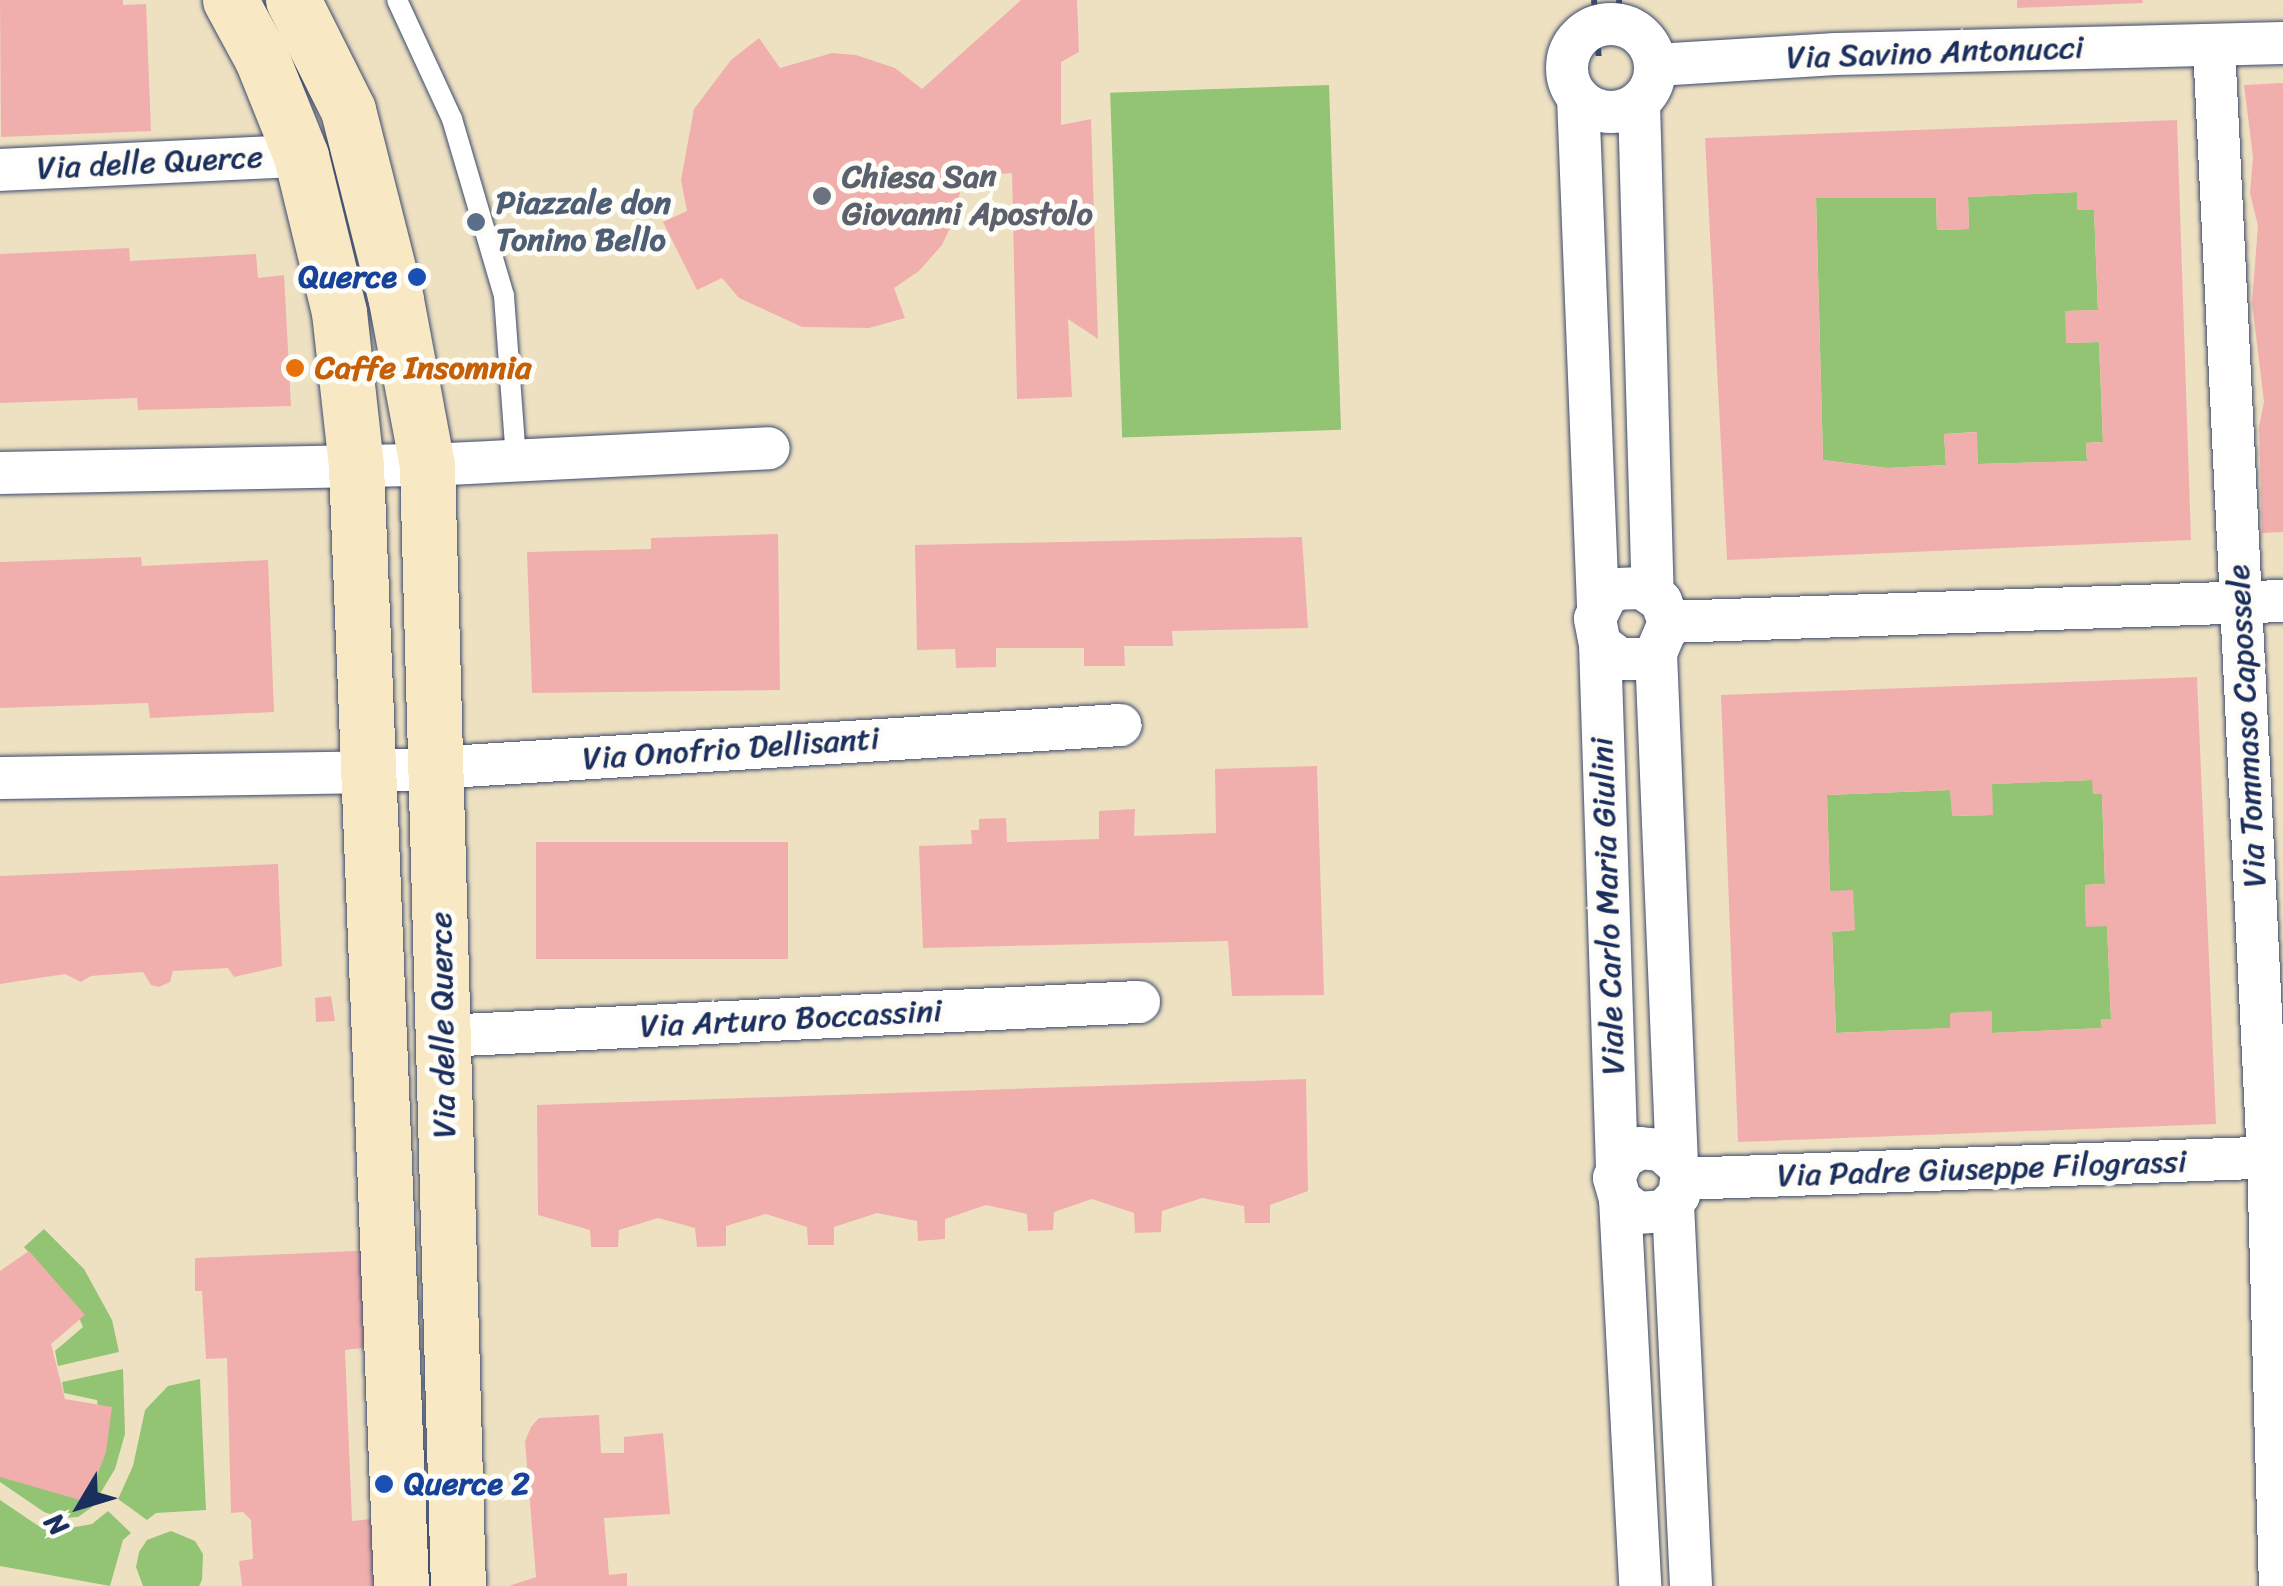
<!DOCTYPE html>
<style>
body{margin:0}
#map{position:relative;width:2283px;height:1586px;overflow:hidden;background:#eee1c2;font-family:Sriracha,sans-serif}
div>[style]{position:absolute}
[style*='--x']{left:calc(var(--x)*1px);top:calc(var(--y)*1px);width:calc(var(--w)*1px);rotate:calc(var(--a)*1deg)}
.green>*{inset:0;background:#93c474;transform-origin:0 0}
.building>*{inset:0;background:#f0afad;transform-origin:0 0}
.path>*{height:6px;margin-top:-3px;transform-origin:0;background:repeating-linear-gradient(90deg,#3b4a6d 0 8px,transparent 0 16px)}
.roads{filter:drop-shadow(0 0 2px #3b4a6d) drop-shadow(0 0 2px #3b4a6d)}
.lane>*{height:20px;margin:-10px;padding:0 10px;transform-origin:10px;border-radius:10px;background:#fff}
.street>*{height:42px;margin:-21px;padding:0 21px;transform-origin:21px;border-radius:21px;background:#fff}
.street>.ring{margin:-21px;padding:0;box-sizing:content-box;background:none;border:42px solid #fff;border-radius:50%}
.secondary>*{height:55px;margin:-27.5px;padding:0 27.5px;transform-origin:27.5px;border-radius:27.5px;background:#f8e8c3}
.dots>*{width:28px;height:28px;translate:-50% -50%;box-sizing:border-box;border:5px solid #fdfcf7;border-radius:50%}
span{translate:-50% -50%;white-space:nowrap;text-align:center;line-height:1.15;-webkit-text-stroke:10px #fdfcf7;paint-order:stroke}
.street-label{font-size:32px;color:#1b2f5e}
.worship-label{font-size:32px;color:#5b616d;font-weight:700}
.left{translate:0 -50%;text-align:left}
.service-label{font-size:32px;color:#4e5e75;font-weight:700}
.transit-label{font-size:32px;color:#164399;font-weight:700}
.right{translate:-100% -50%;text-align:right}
.food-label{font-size:32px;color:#c56008;font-weight:700}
.north{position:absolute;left:30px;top:1456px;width:100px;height:100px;-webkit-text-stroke:8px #fdfcf7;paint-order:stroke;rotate:232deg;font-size:28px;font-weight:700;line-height:40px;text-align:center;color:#1b2f5e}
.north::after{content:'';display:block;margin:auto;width:35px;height:45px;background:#1b2f5e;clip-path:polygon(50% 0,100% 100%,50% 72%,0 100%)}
</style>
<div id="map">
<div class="green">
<i style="left:1329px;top:85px;width:345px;height:219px;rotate:88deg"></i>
<i style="clip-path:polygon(2077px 192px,2078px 210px,2094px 210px,2098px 310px,2066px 311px,2066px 343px,2099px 342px,2103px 442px,2086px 443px,2087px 461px,1978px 464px,1976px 432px,1944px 434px,1946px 465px,1887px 468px,1823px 460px,1816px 198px,1936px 198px,1937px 230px,1969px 229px,1968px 197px)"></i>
<i style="clip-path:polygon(2092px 780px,2102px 794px,2105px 884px,2085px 885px,2086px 926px,2107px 926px,2111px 1019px,2101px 1020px,2102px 1028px,1992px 1033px,1991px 1012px,1951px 1013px,1950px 1028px,1836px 1033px,1832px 932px,1855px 930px,1830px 891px,1827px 795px,1950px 790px,1953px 816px,1992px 815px,1992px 784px)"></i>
<i style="clip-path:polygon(44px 1229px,84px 1269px,112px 1320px,119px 1352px,58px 1366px,55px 1351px,83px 1327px,72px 1302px,24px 1247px)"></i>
<i style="clip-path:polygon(123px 1369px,125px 1434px,115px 1469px,92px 1507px,78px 1517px,62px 1518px,44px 1512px,0 1482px,0 1465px,100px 1422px,97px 1400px,64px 1393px,62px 1382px)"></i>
<i style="clip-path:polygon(200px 1379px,206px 1510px,156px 1513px,147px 1520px,118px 1499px,133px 1466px,145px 1410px,168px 1386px)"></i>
<i style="clip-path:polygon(0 1500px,40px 1527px,58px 1530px,92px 1524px,108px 1511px,131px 1533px,123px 1540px,110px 1586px,0 1566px)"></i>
<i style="clip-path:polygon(171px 1531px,195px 1541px,203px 1554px,202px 1580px,199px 1586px,143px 1586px,136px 1567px,139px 1552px,147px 1540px)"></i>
</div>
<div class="building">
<i style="clip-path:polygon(0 0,123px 0,123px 5px,146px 4px,151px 131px,1px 137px)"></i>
<i style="clip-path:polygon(1021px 0,1077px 0,1079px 52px,1061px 62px,1061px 125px,1091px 119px,1098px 339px,1068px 319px,1072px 397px,1017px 399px,1012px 173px,962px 177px,957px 213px,942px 245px,919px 271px,894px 288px,905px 318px,869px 328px,802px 327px,739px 298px,722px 278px,697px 290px,663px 222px,687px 211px,681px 180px,694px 109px,731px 60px,759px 38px,780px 68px,832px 53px,856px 55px,895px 68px,922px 89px)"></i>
<i style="clip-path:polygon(2017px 0,2142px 0,2143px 3px,2017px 8px)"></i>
<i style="clip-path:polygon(2283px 83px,2283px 532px,2262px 533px,2259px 427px,2264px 402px,2252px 302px,2258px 226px,2250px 193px,2253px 157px,2244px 85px)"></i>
<i style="clip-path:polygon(evenodd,2177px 120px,2191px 540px,1727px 560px,1705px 138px,2177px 120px,2077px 192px,2077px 210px,2094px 210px,2098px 310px,2065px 311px,2066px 343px,2099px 342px,2103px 442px,2086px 443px,2087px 461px,1978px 464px,1977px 432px,1944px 434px,1946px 465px,1887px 468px,1823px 460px,1816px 198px,1936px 198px,1937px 230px,1969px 229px,1968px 197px,2077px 192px)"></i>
<i style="clip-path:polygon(129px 248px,130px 261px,256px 254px,258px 278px,284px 275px,291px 406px,138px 410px,137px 398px,0 403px,0 254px)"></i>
<i style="clip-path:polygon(778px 534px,780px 690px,532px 693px,527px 552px,651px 549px,651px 538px)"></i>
<i style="clip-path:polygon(1302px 537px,1308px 628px,1172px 631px,1173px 646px,1124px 646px,1125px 666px,1084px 666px,1084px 648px,996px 648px,996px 667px,956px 668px,955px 649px,917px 650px,915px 545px)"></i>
<i style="clip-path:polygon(141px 557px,142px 566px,268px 560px,274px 712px,150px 718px,148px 703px,0 708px,0 562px)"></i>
<i style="clip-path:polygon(evenodd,2197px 677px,2216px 1124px,1738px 1142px,1721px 695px,2197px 677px,2092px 780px,2093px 794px,2102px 794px,2105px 884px,2085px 885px,2086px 927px,2107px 926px,2111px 1019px,2101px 1019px,2102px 1028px,1992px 1033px,1992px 1011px,1950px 1013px,1950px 1028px,1836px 1033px,1832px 932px,1855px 930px,1853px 890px,1830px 891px,1827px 795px,1950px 790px,1952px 816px,1993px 815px,1992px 784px,2092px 780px)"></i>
<i style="clip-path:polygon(1317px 766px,1324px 995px,1232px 996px,1228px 941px,923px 948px,919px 846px,972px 844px,971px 830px,979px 830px,979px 819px,1006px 818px,1007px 842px,1099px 839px,1099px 811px,1135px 809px,1134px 836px,1216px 833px,1215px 769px)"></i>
<i style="left:788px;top:842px;width:117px;height:252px;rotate:90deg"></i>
<i style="clip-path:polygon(278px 864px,282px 966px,234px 977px,228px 968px,173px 971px,170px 982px,159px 987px,151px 985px,143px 972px,91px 976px,81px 982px,65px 974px,0 984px,0 876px)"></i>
<i style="clip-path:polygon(331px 996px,335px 1021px,316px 1022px,315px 998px)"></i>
<i style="clip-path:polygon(1306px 1079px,1308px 1191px,1270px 1205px,1270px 1223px,1245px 1223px,1244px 1206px,1202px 1198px,1162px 1211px,1161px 1232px,1135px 1233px,1134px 1213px,1092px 1199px,1054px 1212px,1053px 1230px,1028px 1231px,1027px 1214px,986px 1205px,945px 1219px,945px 1239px,918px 1241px,917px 1221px,877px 1213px,834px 1227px,834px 1245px,808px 1245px,807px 1227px,766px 1214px,726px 1226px,726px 1246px,697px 1247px,695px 1228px,658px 1218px,619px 1230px,618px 1247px,591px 1247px,590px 1230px,538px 1215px,537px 1105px)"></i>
<i style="clip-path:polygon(378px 1250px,370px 1347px,345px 1350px,352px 1521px,382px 1518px,391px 1586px,242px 1586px,239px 1561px,253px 1559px,251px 1520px,243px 1512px,231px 1513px,227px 1358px,206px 1359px,202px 1291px,195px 1291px,195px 1258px)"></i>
<i style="clip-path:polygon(29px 1251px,85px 1315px,51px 1344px,65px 1399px,112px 1407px,106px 1452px,87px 1502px,0 1477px,0 1271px)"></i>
<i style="clip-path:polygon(599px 1415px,601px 1453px,624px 1453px,624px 1437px,663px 1433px,670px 1514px,604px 1518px,609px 1575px,627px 1573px,627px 1586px,509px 1586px,536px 1577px,525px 1441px,531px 1427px,539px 1418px)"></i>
</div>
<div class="path">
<i style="--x:1594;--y:0;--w:61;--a:85.3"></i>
<i style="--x:1619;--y:0;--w:41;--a:87.2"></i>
</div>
<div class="roads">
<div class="lane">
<i style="--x:397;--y:0;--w:131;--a:65.2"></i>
<i style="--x:452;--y:119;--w:184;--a:73.6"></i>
<i style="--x:504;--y:296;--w:165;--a:85.8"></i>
</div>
<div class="street">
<i class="ring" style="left:1567px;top:24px;width:46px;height:46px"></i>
<i style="--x:2214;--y:46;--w:1113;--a:87.22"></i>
<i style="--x:2268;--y:1158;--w:428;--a:88.4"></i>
<i style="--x:1656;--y:65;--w:180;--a:-3.5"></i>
<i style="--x:1836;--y:54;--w:447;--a:-1.4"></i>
<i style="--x:1578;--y:97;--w:510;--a:87.75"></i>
<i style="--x:1639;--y:103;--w:489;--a:88.4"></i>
<i style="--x:0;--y:170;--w:301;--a:-2.7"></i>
<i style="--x:0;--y:473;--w:427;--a:-1.1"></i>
<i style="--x:427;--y:465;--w:342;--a:-2.8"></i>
<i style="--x:1669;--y:622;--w:614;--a:-1.96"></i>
<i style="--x:1600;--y:644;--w:25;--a:37"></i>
<i style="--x:1620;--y:659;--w:25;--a:0"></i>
<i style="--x:1645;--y:659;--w:13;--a:-29"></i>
<i style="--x:1656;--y:653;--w:34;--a:-67"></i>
<i style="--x:1669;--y:622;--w:22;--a:-111"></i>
<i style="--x:1661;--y:601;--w:23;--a:-146"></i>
<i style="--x:1642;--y:588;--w:25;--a:178"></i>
<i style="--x:1617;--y:589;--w:13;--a:148"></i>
<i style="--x:1606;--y:596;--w:25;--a:116"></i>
<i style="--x:1595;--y:619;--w:25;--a:79"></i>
<i style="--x:1600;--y:644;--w:524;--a:88.14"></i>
<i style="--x:1656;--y:653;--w:511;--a:87.65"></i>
<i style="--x:0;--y:778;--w:369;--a:-0.9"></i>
<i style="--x:369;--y:772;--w:753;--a:-3.58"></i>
<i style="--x:443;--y:1036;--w:697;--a:-2.8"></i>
<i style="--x:1682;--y:1179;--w:601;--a:-2.1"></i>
<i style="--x:1620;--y:1199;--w:22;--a:39"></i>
<i style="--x:1637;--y:1213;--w:27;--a:-4"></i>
<i style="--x:1664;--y:1211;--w:22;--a:-47"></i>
<i style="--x:1679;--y:1195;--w:21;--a:-82"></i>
<i style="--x:1682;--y:1174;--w:11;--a:-117"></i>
<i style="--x:1677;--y:1164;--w:21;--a:-139"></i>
<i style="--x:1661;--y:1150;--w:21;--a:-175"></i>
<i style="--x:1640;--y:1148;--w:20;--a:150"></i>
<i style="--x:1623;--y:1158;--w:22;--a:114"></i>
<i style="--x:1614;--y:1178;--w:22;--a:74"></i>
<i style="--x:1620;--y:1199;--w:388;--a:87"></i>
<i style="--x:1673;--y:1204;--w:382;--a:87.3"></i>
</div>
<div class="secondary">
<i style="--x:230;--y:0;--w:67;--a:61.5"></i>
<i style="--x:262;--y:59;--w:105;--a:68.1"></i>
<i style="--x:301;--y:156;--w:161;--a:76.3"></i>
<i style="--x:339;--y:312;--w:155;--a:83.7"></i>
<i style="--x:356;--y:466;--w:1121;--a:87.7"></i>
<i style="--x:293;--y:0;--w:123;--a:63.4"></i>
<i style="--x:348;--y:110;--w:196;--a:75.8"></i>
<i style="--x:396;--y:300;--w:168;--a:79.4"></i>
<i style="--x:427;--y:465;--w:1121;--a:88.42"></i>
</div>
</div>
<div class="dots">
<i style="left:822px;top:196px;background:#6b7280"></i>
<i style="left:476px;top:222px;background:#5c6f8a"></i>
<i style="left:417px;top:277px;background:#1a4fb4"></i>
<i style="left:295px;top:368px;background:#e8710a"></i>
<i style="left:384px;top:1484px;background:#1a4fb4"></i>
</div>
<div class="street-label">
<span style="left:1935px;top:53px;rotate:-2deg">Via Savino Antonucci</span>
<span style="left:150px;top:163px;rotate:-3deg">Via delle Querce</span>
<span style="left:2247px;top:726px;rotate:-93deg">Via Tommaso Capossele</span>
<span style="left:731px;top:749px;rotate:-4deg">Via Onofrio Dellisanti</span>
<span style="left:1608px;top:906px;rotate:-92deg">Viale Carlo Maria Giulini</span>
<span style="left:791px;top:1019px;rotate:-3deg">Via Arturo Boccassini</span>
<span style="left:443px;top:1025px;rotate:-91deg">Via delle Querce</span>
<span style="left:1982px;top:1169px;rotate:-2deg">Via Padre Giuseppe Filograssi</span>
</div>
<div class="worship-label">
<span class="left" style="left:842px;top:196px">Chiesa San<br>Giovanni Apostolo</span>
</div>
<div class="service-label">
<span class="left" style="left:496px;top:222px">Piazzale don<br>Tonino Bello</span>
</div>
<div class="transit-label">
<span class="right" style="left:397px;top:277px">Querce</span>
<span class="left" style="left:404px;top:1484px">Querce 2</span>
</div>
<div class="food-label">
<span class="left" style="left:315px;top:368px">Caffe Insomnia</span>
</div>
<div class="north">N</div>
</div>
